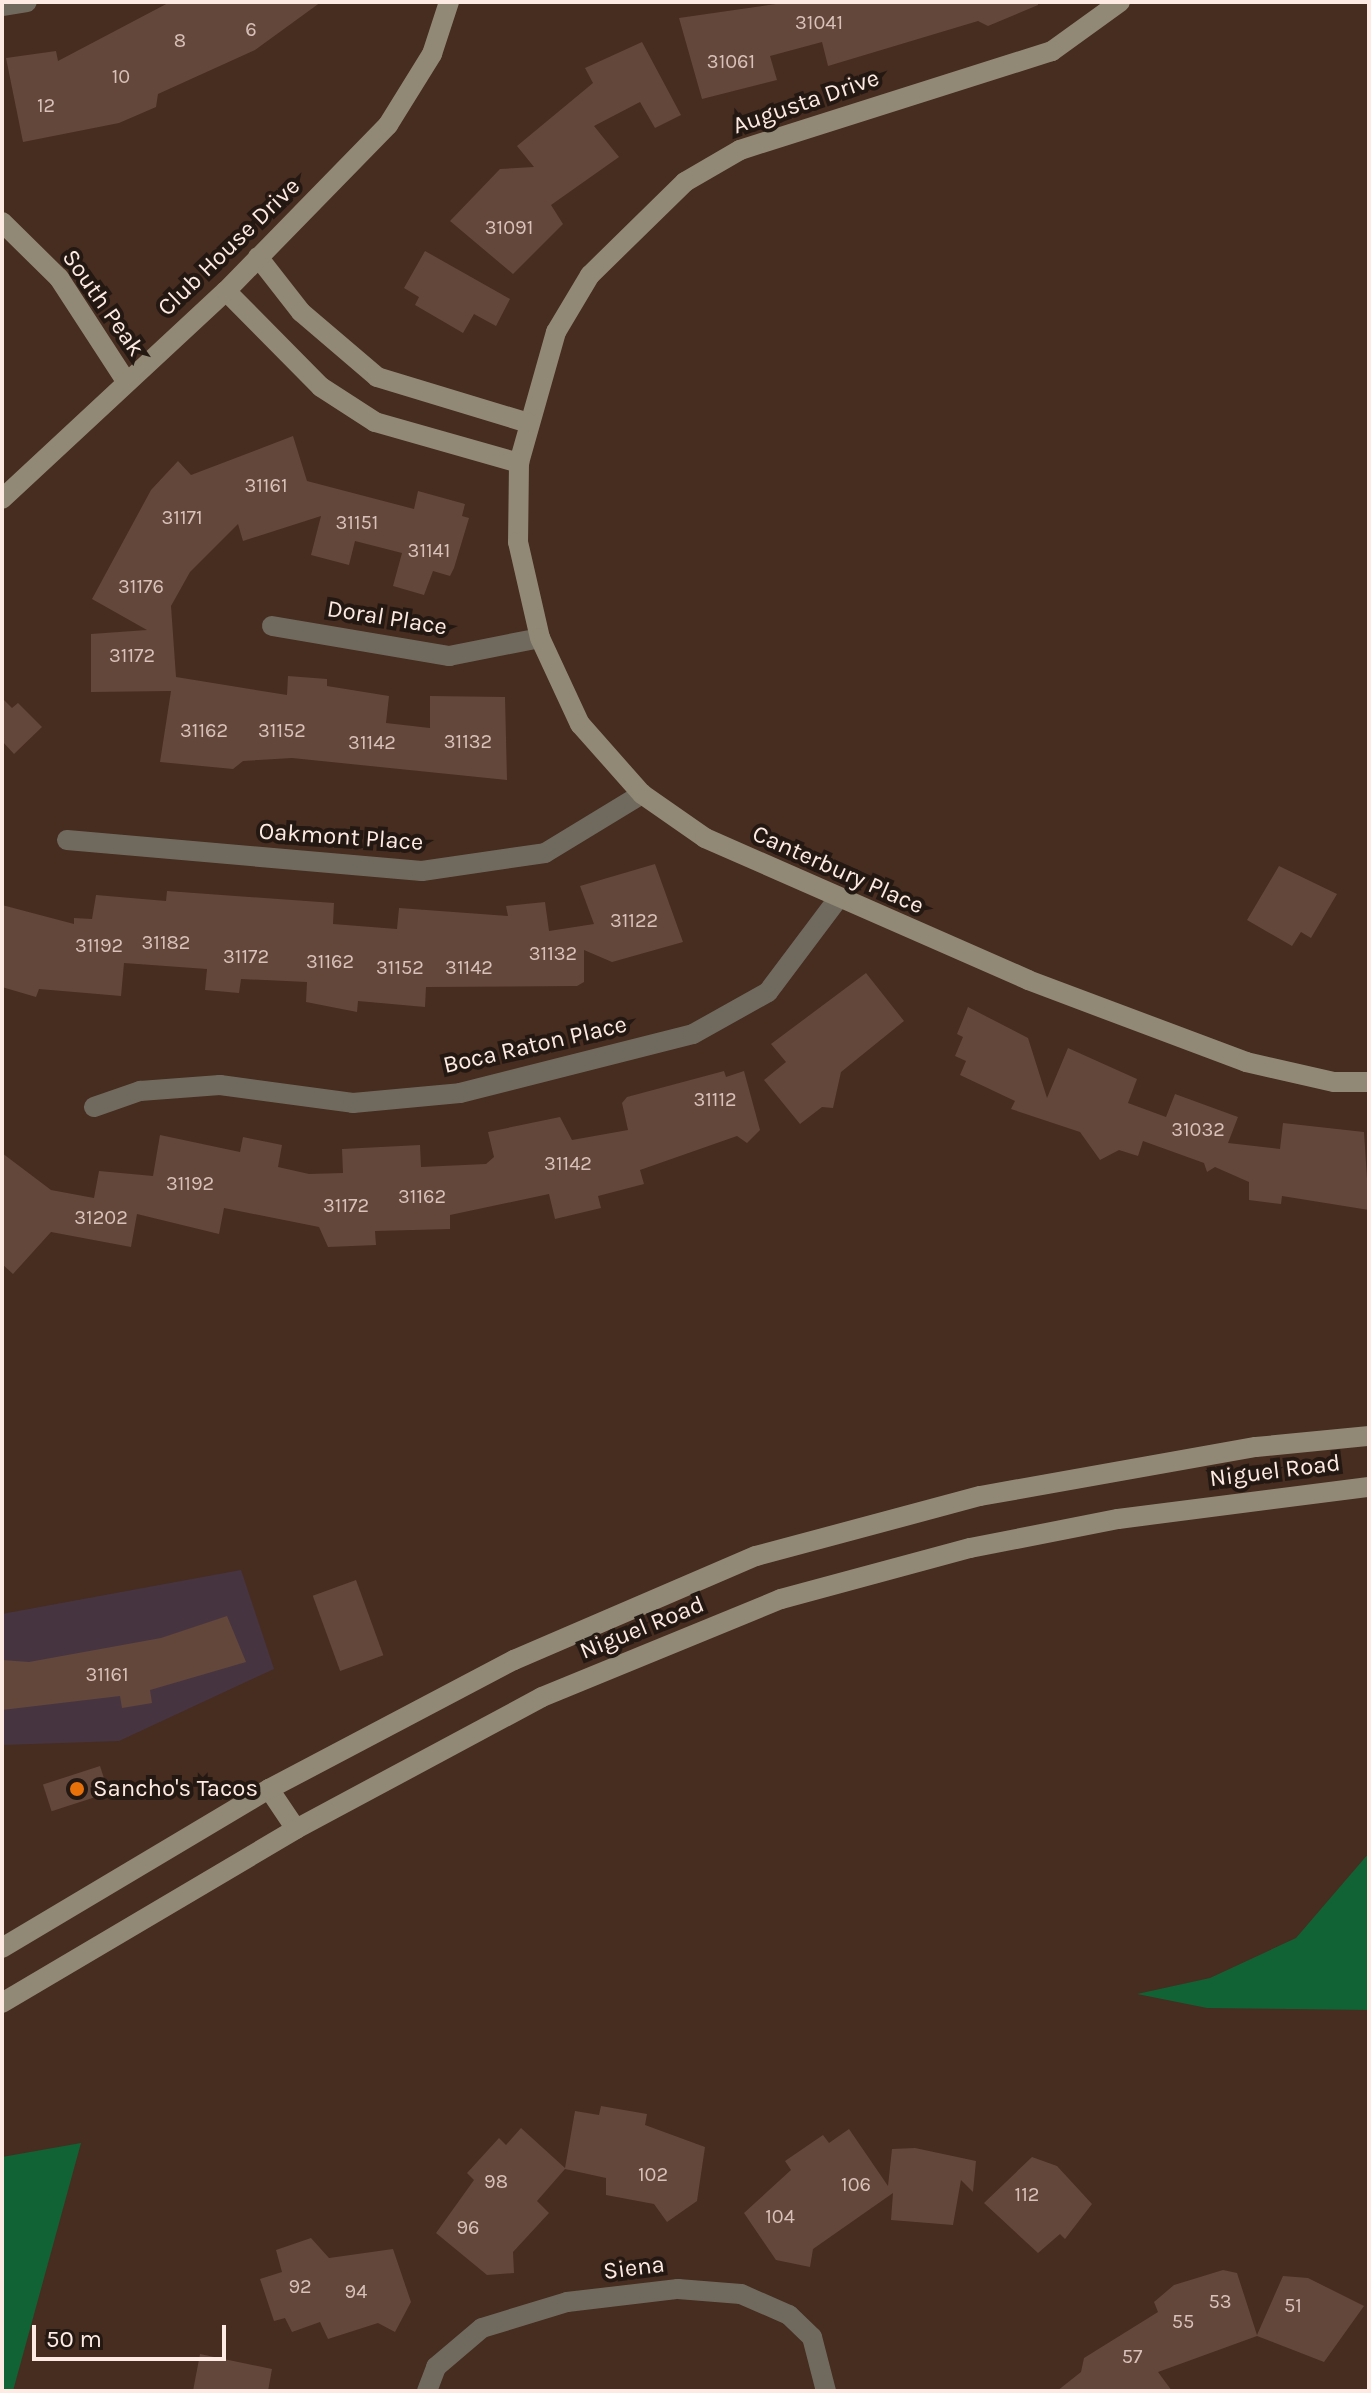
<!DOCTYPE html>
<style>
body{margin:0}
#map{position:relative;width:1371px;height:2393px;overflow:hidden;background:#472c20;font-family:Karla,sans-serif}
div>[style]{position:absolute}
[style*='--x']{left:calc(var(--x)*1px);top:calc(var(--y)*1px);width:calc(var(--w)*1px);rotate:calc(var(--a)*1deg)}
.commercial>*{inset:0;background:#463541}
.green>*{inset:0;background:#116234}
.building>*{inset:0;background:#64473b;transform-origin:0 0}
.street>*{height:20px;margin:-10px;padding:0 10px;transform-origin:10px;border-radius:10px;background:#706a5e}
.secondary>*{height:20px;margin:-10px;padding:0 10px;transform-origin:10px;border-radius:10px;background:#918975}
.dots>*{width:22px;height:22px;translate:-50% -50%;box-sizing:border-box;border:4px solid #241813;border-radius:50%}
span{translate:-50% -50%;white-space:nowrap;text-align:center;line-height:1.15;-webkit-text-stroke:8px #241813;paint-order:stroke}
.number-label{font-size:20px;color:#d7c1b9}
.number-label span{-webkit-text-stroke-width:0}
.street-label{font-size:24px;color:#fdeae3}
.poi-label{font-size:24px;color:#fdeae3}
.left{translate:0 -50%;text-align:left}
.frame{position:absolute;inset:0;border:4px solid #fdeae3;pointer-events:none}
.scale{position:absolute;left:32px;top:2325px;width:194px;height:36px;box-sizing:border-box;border:4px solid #fdeae3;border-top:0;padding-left:10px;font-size:24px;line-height:28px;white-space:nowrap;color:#fdeae3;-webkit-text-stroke:6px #241813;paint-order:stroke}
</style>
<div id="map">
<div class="commercial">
<i style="clip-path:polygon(241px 1570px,274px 1669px,119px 1741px,2px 1745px,2px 1614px)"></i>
</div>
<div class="green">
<i style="clip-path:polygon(1369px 1853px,1369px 2010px,1207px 2008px,1137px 1994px,1210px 1978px,1296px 1938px)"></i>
<i style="clip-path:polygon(81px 2143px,13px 2391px,2px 2391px,2px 2157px)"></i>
</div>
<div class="building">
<i style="clip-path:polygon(170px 2px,321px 2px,255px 50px,158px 94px,156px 107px,119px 123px,23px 142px,6px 58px,56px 51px,58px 61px)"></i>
<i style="clip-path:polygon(790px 2px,1038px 2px,1038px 5px,988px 26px,978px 21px,828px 66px,822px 42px,770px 56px,777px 80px,702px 99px,679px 18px)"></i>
<i style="clip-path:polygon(642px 42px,681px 115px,655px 128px,640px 102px,594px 126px,619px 157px,551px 205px,563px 224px,513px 274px,450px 221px,500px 169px,534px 167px,517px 146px,593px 83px,585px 68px)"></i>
<i style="clip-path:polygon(425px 251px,510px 299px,496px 326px,474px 314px,463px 333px,415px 305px,419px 297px,404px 288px)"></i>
<i style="clip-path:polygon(293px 436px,307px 481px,414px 509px,418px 491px,465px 504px,462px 516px,469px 518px,454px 568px,450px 576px,433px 571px,424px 595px,393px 586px,402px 553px,355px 541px,349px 565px,311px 555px,321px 516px,243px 541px,238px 524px,190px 572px,171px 606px,176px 677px,287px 695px,288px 676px,327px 679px,327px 686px,389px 696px,386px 723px,430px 728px,430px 696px,505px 697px,507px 780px,292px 758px,243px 761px,233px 769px,160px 762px,171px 691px,91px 692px,91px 634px,147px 630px,92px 599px,151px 490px,178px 461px,191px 475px)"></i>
<i style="clip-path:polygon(2px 698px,12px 708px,18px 703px,42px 727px,14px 754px,2px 741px)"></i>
<i style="clip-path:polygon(655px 864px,683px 942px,612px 962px,584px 950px,584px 982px,577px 986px,426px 987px,425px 1007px,358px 1001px,357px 1012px,306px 1002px,307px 982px,241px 979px,239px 993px,205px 990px,207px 969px,124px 963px,121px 996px,39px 989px,36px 997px,2px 987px,2px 905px,74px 924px,74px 918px,92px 919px,96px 895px,166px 901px,167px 891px,334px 903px,333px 924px,397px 929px,399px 908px,508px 916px,506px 906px,545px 902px,549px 931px,594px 924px,580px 886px)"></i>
<i style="clip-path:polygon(1279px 866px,1337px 894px,1311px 938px,1301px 932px,1292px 946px,1247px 920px)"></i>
<i style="clip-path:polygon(866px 973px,904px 1021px,841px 1072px,833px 1108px,822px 1107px,800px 1124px,764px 1080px,786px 1062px,771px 1044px)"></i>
<i style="clip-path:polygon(968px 1007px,1028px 1038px,1047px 1098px,1068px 1048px,1137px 1079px,1128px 1103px,1166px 1117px,1175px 1094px,1238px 1117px,1228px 1143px,1280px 1149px,1283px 1123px,1364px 1132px,1369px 1210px,1282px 1196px,1281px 1204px,1249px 1200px,1249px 1182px,1215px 1167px,1207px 1172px,1204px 1163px,1143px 1141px,1138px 1156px,1119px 1150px,1100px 1160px,1080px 1132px,1011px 1109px,1015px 1101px,960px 1075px,966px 1061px,955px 1056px,963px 1037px,957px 1034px)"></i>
<i style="clip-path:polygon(724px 1071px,726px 1077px,744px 1071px,760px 1130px,747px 1143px,737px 1136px,640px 1170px,644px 1184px,598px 1196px,601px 1208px,555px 1219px,549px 1194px,450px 1215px,450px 1229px,375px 1231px,376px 1245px,328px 1247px,319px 1227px,224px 1208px,219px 1234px,137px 1214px,131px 1247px,51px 1232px,13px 1274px,2px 1264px,2px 1153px,51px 1190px,94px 1198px,99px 1171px,153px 1176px,160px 1135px,240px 1152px,243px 1137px,282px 1145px,278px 1167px,309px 1174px,343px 1173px,342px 1149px,420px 1145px,421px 1167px,486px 1164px,494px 1157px,488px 1132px,560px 1117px,572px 1140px,628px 1130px,622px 1103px,627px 1097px)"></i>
<i style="left:356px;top:1580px;width:80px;height:46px;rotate:70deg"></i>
<i style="clip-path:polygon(227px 1616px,246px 1662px,150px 1690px,152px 1703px,122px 1708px,120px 1696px,2px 1710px,2px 1660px,29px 1662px,161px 1638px)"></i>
<i style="left:100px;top:1766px;width:28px;height:60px;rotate:72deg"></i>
<i style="clip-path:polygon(601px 2106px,647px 2114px,645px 2125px,705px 2147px,697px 2201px,667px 2222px,654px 2204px,606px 2195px,606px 2178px,565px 2169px,537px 2201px,549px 2213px,513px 2252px,514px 2273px,487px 2275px,436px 2233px,474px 2180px,467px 2173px,499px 2138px,506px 2145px,521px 2128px,565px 2168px,575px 2111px,599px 2115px)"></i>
<i style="clip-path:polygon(849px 2129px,888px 2186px,892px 2149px,915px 2148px,976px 2161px,973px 2192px,961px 2180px,953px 2225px,891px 2220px,893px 2193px,813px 2249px,810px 2267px,776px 2260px,744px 2213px,791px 2170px,785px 2161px,823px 2135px,829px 2143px)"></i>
<i style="clip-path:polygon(1032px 2157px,1057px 2166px,1092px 2204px,1065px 2239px,1060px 2234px,1038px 2253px,984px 2203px)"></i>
<i style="clip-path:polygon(311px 2238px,329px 2258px,393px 2249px,411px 2302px,395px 2332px,378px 2323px,328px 2339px,320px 2322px,292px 2332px,285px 2318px,274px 2321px,260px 2279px,282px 2272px,276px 2250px)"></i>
<i style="clip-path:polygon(1223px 2270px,1237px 2273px,1257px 2335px,1283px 2276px,1308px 2278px,1364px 2306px,1324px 2362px,1257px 2336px,1158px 2372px,1172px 2391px,1057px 2391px,1081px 2372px,1084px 2358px,1158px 2312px,1154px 2302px,1174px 2285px)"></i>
<i style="clip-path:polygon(200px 2354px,272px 2369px,268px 2391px,193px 2391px)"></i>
</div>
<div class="street">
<i style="--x:2;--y:6;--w:25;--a:-9"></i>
<i style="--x:272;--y:626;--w:180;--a:9.6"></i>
<i style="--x:449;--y:656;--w:93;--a:-11.2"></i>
<i style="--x:67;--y:840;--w:356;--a:5"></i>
<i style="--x:422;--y:871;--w:124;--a:-8.3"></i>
<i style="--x:545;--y:853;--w:114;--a:-31.3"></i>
<i style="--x:94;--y:1107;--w:49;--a:-19.2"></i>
<i style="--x:140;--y:1091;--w:80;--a:-4.3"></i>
<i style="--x:220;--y:1085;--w:134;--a:7.7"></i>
<i style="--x:353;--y:1103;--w:107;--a:-5.3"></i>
<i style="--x:460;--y:1093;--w:240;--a:-14.2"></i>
<i style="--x:693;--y:1034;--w:86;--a:-29.2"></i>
<i style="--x:768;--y:992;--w:115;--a:-53.1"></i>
<i style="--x:427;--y:2391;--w:26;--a:-69"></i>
<i style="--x:436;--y:2367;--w:60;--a:-40.3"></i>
<i style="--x:482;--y:2328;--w:89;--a:-17"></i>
<i style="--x:567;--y:2302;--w:112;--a:-6.7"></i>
<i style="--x:678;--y:2289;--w:63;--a:4.5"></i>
<i style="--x:741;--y:2294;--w:52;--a:23.6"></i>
<i style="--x:789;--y:2315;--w:32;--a:44"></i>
<i style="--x:812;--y:2337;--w:56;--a:75.5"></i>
</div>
<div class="secondary">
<i style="--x:1120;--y:2;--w:84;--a:144.2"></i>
<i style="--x:1052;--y:51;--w:327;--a:162.4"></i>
<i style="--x:740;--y:150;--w:64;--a:149.8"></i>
<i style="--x:685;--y:182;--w:133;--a:135.6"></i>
<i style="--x:590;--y:275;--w:66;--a:120.8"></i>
<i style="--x:556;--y:332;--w:136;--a:105.8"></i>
<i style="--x:519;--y:463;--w:79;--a:90.7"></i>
<i style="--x:518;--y:542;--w:98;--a:77.1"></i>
<i style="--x:540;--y:638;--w:95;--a:65.1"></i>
<i style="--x:580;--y:724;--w:94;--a:48.5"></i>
<i style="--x:642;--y:794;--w:77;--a:34.9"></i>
<i style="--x:705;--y:838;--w:353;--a:23.7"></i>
<i style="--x:1028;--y:980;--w:233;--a:20.6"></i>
<i style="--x:1246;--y:1062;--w:90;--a:12.8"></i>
<i style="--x:1334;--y:1082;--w:35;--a:0"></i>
<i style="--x:2;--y:222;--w:80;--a:44.5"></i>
<i style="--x:59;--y:278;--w:123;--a:57"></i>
<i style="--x:258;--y:257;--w:70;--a:52"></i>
<i style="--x:301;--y:312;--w:100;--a:40.5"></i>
<i style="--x:377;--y:377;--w:158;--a:16.9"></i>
<i style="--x:226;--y:291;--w:135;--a:45.3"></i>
<i style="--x:321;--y:387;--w:64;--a:32.9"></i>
<i style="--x:375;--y:422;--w:150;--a:15.9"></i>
<i style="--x:2;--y:499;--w:306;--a:-42.9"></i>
<i style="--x:226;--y:291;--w:232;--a:-45.7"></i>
<i style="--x:388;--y:125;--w:84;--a:-58.2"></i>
<i style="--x:432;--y:54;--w:55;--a:-71.9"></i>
<i style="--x:269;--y:1789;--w:48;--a:56"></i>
<i style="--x:2;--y:1948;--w:311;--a:-30.8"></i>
<i style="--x:269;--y:1789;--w:277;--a:-27.8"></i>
<i style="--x:514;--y:1660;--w:263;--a:-23.3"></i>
<i style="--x:756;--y:1556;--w:232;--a:-15"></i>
<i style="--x:980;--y:1496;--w:280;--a:-10.1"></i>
<i style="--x:1256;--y:1447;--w:114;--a:-5.6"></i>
<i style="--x:2;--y:2003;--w:342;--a:-30.6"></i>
<i style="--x:296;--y:1829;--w:279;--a:-28.2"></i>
<i style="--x:542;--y:1697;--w:258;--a:-22.3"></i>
<i style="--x:781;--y:1599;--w:196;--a:-15.1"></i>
<i style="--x:970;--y:1548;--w:151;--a:-11.1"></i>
<i style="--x:1118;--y:1519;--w:253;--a:-7.3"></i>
</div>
<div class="dots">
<i style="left:77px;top:1789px;background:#e8710a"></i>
</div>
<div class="number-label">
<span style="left:819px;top:22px">31041</span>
<span style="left:251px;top:29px">6</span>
<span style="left:180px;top:40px">8</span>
<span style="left:731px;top:61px">31061</span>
<span style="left:121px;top:76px">10</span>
<span style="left:46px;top:105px">12</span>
<span style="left:509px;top:227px">31091</span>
<span style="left:266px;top:485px">31161</span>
<span style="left:182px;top:517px">31171</span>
<span style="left:357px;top:522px">31151</span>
<span style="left:429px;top:550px">31141</span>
<span style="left:141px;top:586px">31176</span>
<span style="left:132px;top:655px">31172</span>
<span style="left:204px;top:730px">31162</span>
<span style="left:282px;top:730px">31152</span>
<span style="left:468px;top:741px">31132</span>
<span style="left:372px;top:742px">31142</span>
<span style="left:634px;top:920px">31122</span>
<span style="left:166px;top:942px">31182</span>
<span style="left:99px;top:945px">31192</span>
<span style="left:553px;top:953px">31132</span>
<span style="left:246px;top:956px">31172</span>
<span style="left:330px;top:961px">31162</span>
<span style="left:400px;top:967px">31152</span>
<span style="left:469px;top:967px">31142</span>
<span style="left:715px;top:1099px">31112</span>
<span style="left:1198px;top:1129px">31032</span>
<span style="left:568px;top:1163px">31142</span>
<span style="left:190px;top:1183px">31192</span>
<span style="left:422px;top:1196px">31162</span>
<span style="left:346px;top:1205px">31172</span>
<span style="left:101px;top:1217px">31202</span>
<span style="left:107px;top:1674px">31161</span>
<span style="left:653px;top:2174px">102</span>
<span style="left:496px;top:2181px">98</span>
<span style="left:856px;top:2184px">106</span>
<span style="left:1027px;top:2194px">112</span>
<span style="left:780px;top:2216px">104</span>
<span style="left:468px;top:2227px">96</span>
<span style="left:300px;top:2286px">92</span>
<span style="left:356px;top:2291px">94</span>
<span style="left:1220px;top:2301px">53</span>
<span style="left:1293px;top:2305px">51</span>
<span style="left:1183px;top:2321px">55</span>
<span style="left:1132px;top:2356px">57</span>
</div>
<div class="street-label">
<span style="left:806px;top:102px;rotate:-19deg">Augusta Drive</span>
<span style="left:229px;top:247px;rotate:-44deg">Club House Drive</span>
<span style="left:103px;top:303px;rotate:55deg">South Peak</span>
<span style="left:387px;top:618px;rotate:9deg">Doral Place</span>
<span style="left:341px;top:837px;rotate:4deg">Oakmont Place</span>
<span style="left:838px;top:870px;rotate:24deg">Canterbury Place</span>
<span style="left:535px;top:1045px;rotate:-13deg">Boca Raton Place</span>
<span style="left:1275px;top:1471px;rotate:-7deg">Niguel Road</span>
<span style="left:642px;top:1628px;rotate:-22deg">Niguel Road</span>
<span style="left:634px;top:2268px;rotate:-7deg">Siena</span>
</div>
<div class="poi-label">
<span class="left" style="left:93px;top:1789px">Sancho's Tacos</span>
</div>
<div class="frame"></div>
<div class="scale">50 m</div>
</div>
